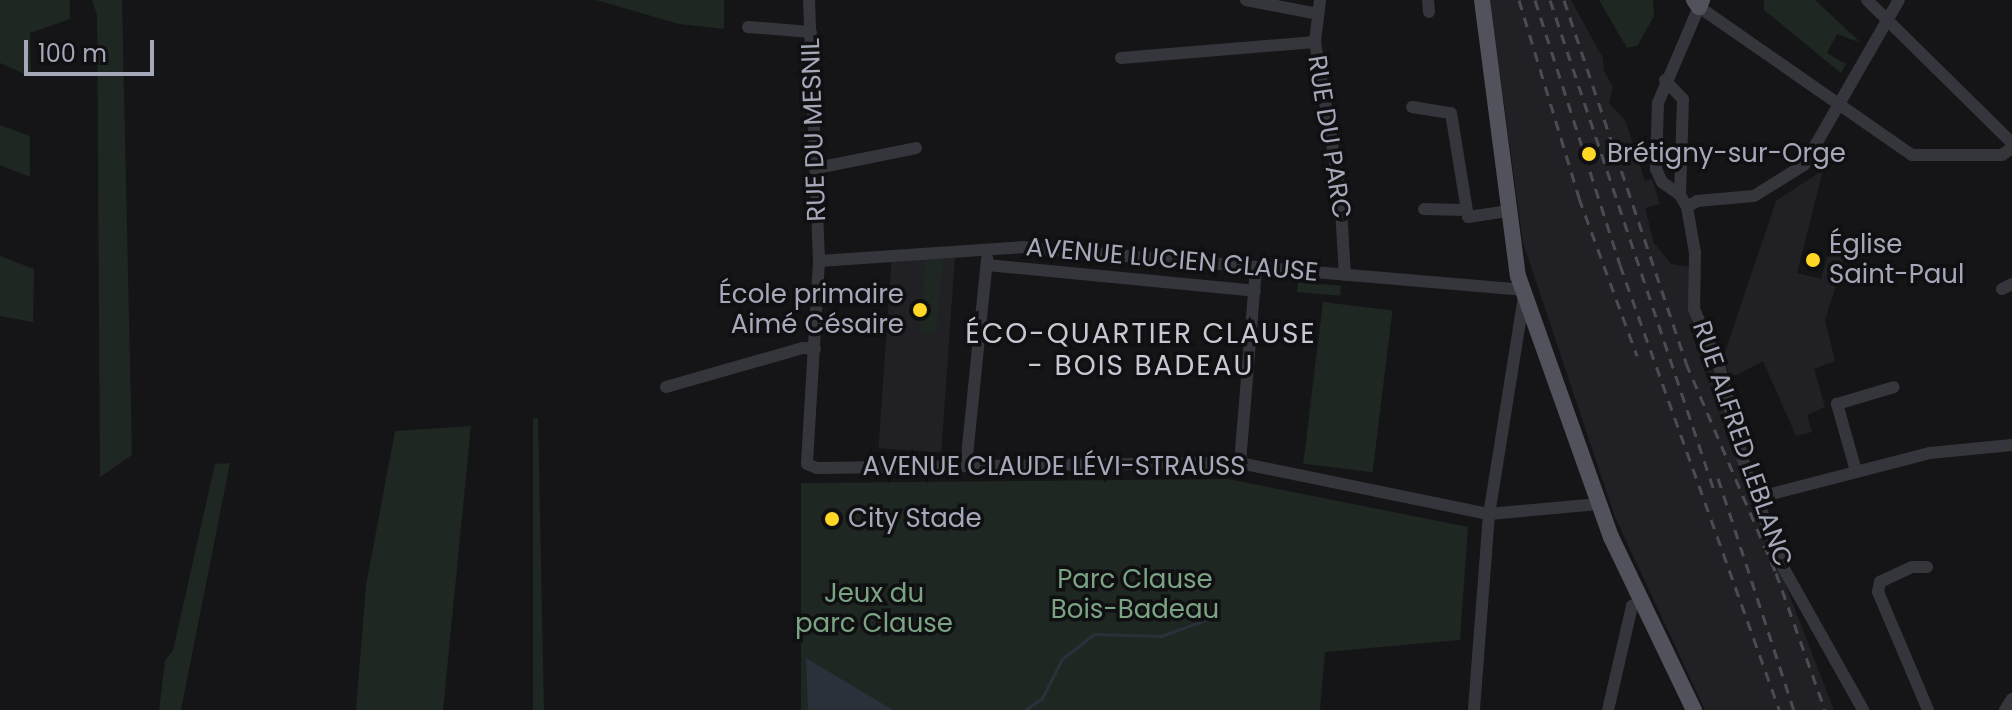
<!DOCTYPE html>
<meta charset="utf-8">
<style>
body{margin:0}
#map{position:relative;width:2012px;height:710px;overflow:hidden;background:#151517;font-family:Poppins,sans-serif}
div>[style]{position:absolute}
[style*='--x']{left:calc(var(--x)*1px);top:calc(var(--y)*1px);width:calc(var(--w)*1px);rotate:calc(var(--a)*1deg)}
.built>*{inset:0;background:#212024;transform-origin:0 0}
.green>*{inset:0;background:#1e2721;transform-origin:0 0}
.water>*{inset:0;background:#2a313b}
.stream>*{height:3px;margin:-1.5px;padding:0 1.5px;transform-origin:1.5px;border-radius:1.5px;background:#2a313b}
.minor>*{height:12px;margin:-6px;padding:0 6px;transform-origin:6px;border-radius:6px;background:#35353c}
.major>*{height:16px;margin:-8px;padding:0 8px;transform-origin:8px;border-radius:8px;background:#51525b}
.rail>*{height:3px;margin-top:-1.5px;transform-origin:0;background:repeating-linear-gradient(90deg,#4a4b53 0 10px,transparent 0 18px)}
.dots>*{width:22px;height:22px;translate:-50% -50%;box-sizing:border-box;border:4px solid #101012;border-radius:50%}
span{translate:-50% -50%;white-space:nowrap;text-align:center;line-height:1.15;-webkit-text-stroke:7px #101012;paint-order:stroke}
.street-label{font-size:26px;color:#a5a8b8}
.poi-label{font-size:26px;color:#a5a8b8}
.left{translate:0 -50%;text-align:left}
.right{translate:-100% -50%;text-align:right}
.park-label{font-size:26px;color:#7ba484}
.neighbourhood-label{font-size:28px;color:#c7c8d3;letter-spacing:2px}
.scale{position:absolute;left:24px;top:40px;width:130px;height:36px;box-sizing:border-box;border:4px solid #a5a8b8;border-top:0;padding-left:10px;font-size:24px;line-height:28px;white-space:nowrap;color:#a5a8b8;-webkit-text-stroke:6px #101012;paint-order:stroke}
</style>
<div id="map">
<div class="built">
<i style="clip-path:polygon(1490px 0,1571px 0,1603px 58px,1604px 71px,1613px 86px,1609px 103px,1625px 120px,1645px 181px,1652px 179px,1660px 204px,1645px 208px,1654px 243px,1671px 264px,1690px 267px,1692px 317px,1711px 359px,1751px 496px,1834px 710px,1705px 710px,1615px 517px,1523px 243px)"></i>
<i style="clip-path:polygon(1823px 170px,1797px 273px,1821px 279px,1830px 247px,1846px 255px,1825px 320px,1835px 361px,1814px 369px,1825px 407px,1807px 415px,1812px 432px,1796px 436px,1763px 361px,1731px 378px,1723px 358px,1776px 201px)"></i>
<i style="left:955px;top:256px;width:197px;height:63px;rotate:94deg"></i>
</div>
<div class="green">
<i style="clip-path:polygon(0 0,70px 0,70px 19px,30px 33px,31px 77px,0 63px)"></i>
<i style="clip-path:polygon(92px 0,122px 0,132px 455px,100px 477px,97px 15px)"></i>
<i style="clip-path:polygon(596px 0,724px 0,724px 29px,679px 24px)"></i>
<i style="clip-path:polygon(1599px 0,1653px 0,1654px 16px,1638px 45px,1627px 48px)"></i>
<i style="clip-path:polygon(1764px 0,1815px 0,1861px 43px,1837px 34px,1827px 53px,1846px 64px,1841px 73px,1764px 10px)"></i>
<i style="clip-path:polygon(0 125px,30px 136px,30px 177px,0 165px)"></i>
<i style="clip-path:polygon(0 256px,34px 269px,33px 322px,0 316px)"></i>
<i style="left:943px;top:257px;width:77px;height:17px;rotate:95deg"></i>
<i style="left:1298px;top:282px;width:43px;height:10px;rotate:5deg"></i>
<i style="left:1323px;top:302px;width:70px;height:163px;rotate:7deg"></i>
<i style="clip-path:polygon(538px 418px,544px 710px,533px 710px,533px 419px)"></i>
<i style="clip-path:polygon(471px 426px,443px 710px,356px 710px,366px 585px,395px 431px)"></i>
<i style="clip-path:polygon(230px 463px,181px 710px,159px 710px,165px 661px,173px 650px,215px 464px)"></i>
<i style="clip-path:polygon(1228px 479px,1468px 527px,1460px 640px,1325px 652px,1320px 710px,801px 710px,801px 483px)"></i>
</div>
<div class="water">
<i style="clip-path:polygon(806px 658px,893px 710px,808px 710px)"></i>
</div>
<div class="stream">
<i style="--x:1025;--y:710;--w:21;--a:-35"></i>
<i style="--x:1042;--y:698;--w:44;--a:-62.9"></i>
<i style="--x:1062;--y:659;--w:41;--a:-38"></i>
<i style="--x:1094;--y:634;--w:67;--a:1.7"></i>
<i style="--x:1161;--y:636;--w:53;--a:-19.8"></i>
</div>
<div class="minor">
<i style="--x:809;--y:0;--w:261;--a:87.8"></i>
<i style="--x:819;--y:261;--w:203;--a:93.4"></i>
<i style="--x:807;--y:464;--w:11;--a:22"></i>
<i style="--x:817;--y:468;--w:423;--a:-0.7"></i>
<i style="--x:1240;--y:463;--w:254;--a:11.6"></i>
<i style="--x:1489;--y:514;--w:110;--a:-5.2"></i>
<i style="--x:1246;--y:0;--w:73;--a:11"></i>
<i style="--x:1320;--y:0;--w:42;--a:96.8"></i>
<i style="--x:1315;--y:42;--w:152;--a:80.5"></i>
<i style="--x:1340;--y:192;--w:83;--a:86.6"></i>
<i style="--x:1428;--y:0;--w:12;--a:85"></i>
<i style="--x:1867;--y:0;--w:204;--a:44.6"></i>
<i style="--x:748;--y:27;--w:63;--a:4.5"></i>
<i style="--x:1121;--y:58;--w:195;--a:-4.7"></i>
<i style="--x:1665;--y:80;--w:26;--a:47"></i>
<i style="--x:1683;--y:99;--w:96;--a:91.8"></i>
<i style="--x:1680;--y:195;--w:14;--a:60"></i>
<i style="--x:1687;--y:207;--w:47;--a:80.1"></i>
<i style="--x:1695;--y:253;--w:56;--a:91"></i>
<i style="--x:1694;--y:309;--w:65;--a:66.6"></i>
<i style="--x:1720;--y:369;--w:105;--a:75.7"></i>
<i style="--x:1746;--y:471;--w:105;--a:68.8"></i>
<i style="--x:1784;--y:569;--w:162;--a:60.7"></i>
<i style="--x:1412;--y:107;--w:39;--a:9"></i>
<i style="--x:1451;--y:113;--w:105;--a:80.7"></i>
<i style="--x:1468;--y:217;--w:40;--a:-8.5"></i>
<i style="--x:817;--y:168;--w:101;--a:-11.4"></i>
<i style="--x:1680;--y:195;--w:22;--a:-144"></i>
<i style="--x:1662;--y:182;--w:14;--a:-115"></i>
<i style="--x:1656;--y:169;--w:66;--a:-88.3"></i>
<i style="--x:1658;--y:103;--w:104;--a:-66.9"></i>
<i style="--x:1699;--y:7;--w:259;--a:34.8"></i>
<i style="--x:1912;--y:155;--w:90;--a:0"></i>
<i style="--x:2002;--y:155;--w:12;--a:-35"></i>
<i style="--x:1687;--y:207;--w:12;--a:-31"></i>
<i style="--x:1697;--y:201;--w:57;--a:-5"></i>
<i style="--x:1754;--y:196;--w:59;--a:-31.8"></i>
<i style="--x:1804;--y:165;--w:190;--a:-60.1"></i>
<i style="--x:1424;--y:209;--w:41;--a:1.4"></i>
<i style="--x:819;--y:261;--w:203;--a:-3.9"></i>
<i style="--x:1022;--y:247;--w:505;--a:4.89"></i>
<i style="--x:1525;--y:290;--w:227;--a:99.1"></i>
<i style="--x:1489;--y:514;--w:197;--a:94.4"></i>
<i style="--x:987;--y:265;--w:269;--a:5.5"></i>
<i style="--x:2002;--y:289;--w:11;--a:-27"></i>
<i style="--x:666;--y:387;--w:142;--a:-15.9"></i>
<i style="--x:803;--y:348;--w:12;--a:5"></i>
<i style="--x:1240;--y:463;--w:197;--a:-85.3"></i>
<i style="--x:966;--y:466;--w:209;--a:-84.2"></i>
<i style="--x:1856;--y:471;--w:70;--a:-105.8"></i>
<i style="--x:1837;--y:404;--w:59;--a:-16.6"></i>
<i style="--x:1756;--y:498;--w:180;--a:-14.5"></i>
<i style="--x:1930;--y:453;--w:82;--a:-5.6"></i>
<i style="--x:1927;--y:567;--w:15;--a:180"></i>
<i style="--x:1912;--y:567;--w:35;--a:155"></i>
<i style="--x:1880;--y:582;--w:10;--a:101"></i>
<i style="--x:1878;--y:592;--w:128;--a:67"></i>
<i style="--x:1608;--y:710;--w:107;--a:-77"></i>
<i style="--x:1632;--y:606;--w:13;--a:-27"></i>
<i style="--x:2005;--y:710;--w:13;--a:-58"></i>
</div>
<div class="major">
<i style="--x:1482;--y:0;--w:278;--a:82.6"></i>
<i style="--x:1518;--y:276;--w:277;--a:70.4"></i>
<i style="--x:1611;--y:537;--w:192;--a:64.4"></i>
<i style="--x:1694;--y:0;--w:9;--a:54"></i>
<i style="--x:1699;--y:7;--w:8;--a:-67"></i>
</div>
<div class="rail">
<i style="--x:1519;--y:0;--w:207;--a:73.1"></i>
<i style="--x:1579;--y:198;--w:168;--a:69.8"></i>
<i style="--x:1535;--y:0;--w:278;--a:72.2"></i>
<i style="--x:1620;--y:265;--w:473;--a:70.3"></i>
<i style="--x:1550;--y:0;--w:520;--a:71.5"></i>
<i style="--x:1564;--y:0;--w:383;--a:71.4"></i>
<i style="--x:1686;--y:363;--w:228;--a:66.8"></i>
<i style="--x:1776;--y:573;--w:145;--a:70.3"></i>
<i style="--x:1718;--y:478;--w:244;--a:71.9"></i>
</div>
<div class="dots">
<i style="left:1589px;top:154px;background:#fed825"></i>
<i style="left:1813px;top:260px;background:#fed825"></i>
<i style="left:920px;top:310px;background:#fed825"></i>
<i style="left:832px;top:519px;background:#fed825"></i>
</div>
<div class="street-label">
<span style="left:814px;top:130px;rotate:-92deg">RUE DU MESNIL</span>
<span style="left:1329px;top:137px;rotate:81deg">RUE DU PARC</span>
<span style="left:1172px;top:260px;rotate:5deg">AVENUE LUCIEN CLAUSE</span>
<span style="left:1742px;top:444px;rotate:71deg">RUE ALFRED LEBLANC</span>
<span style="left:1054px;top:467px">AVENUE CLAUDE LÉVI-STRAUSS</span>
</div>
<div class="poi-label">
<span class="left" style="left:1607px;top:154px">Brétigny-sur-Orge</span>
<span class="left" style="left:1829px;top:260px">Église<br>Saint-Paul</span>
<span class="right" style="left:904px;top:310px">École primaire<br>Aimé Césaire</span>
<span class="left" style="left:848px;top:519px">City Stade</span>
</div>
<div class="park-label">
<span style="left:1135px;top:595px">Parc Clause<br>Bois-Badeau</span>
<span style="left:874px;top:609px">Jeux du<br>parc Clause</span>
</div>
<div class="neighbourhood-label">
<span style="left:1141px;top:350px">ÉCO-QUARTIER CLAUSE<br>- BOIS BADEAU</span>
</div>
<div class="scale">100 m</div>
</div>
